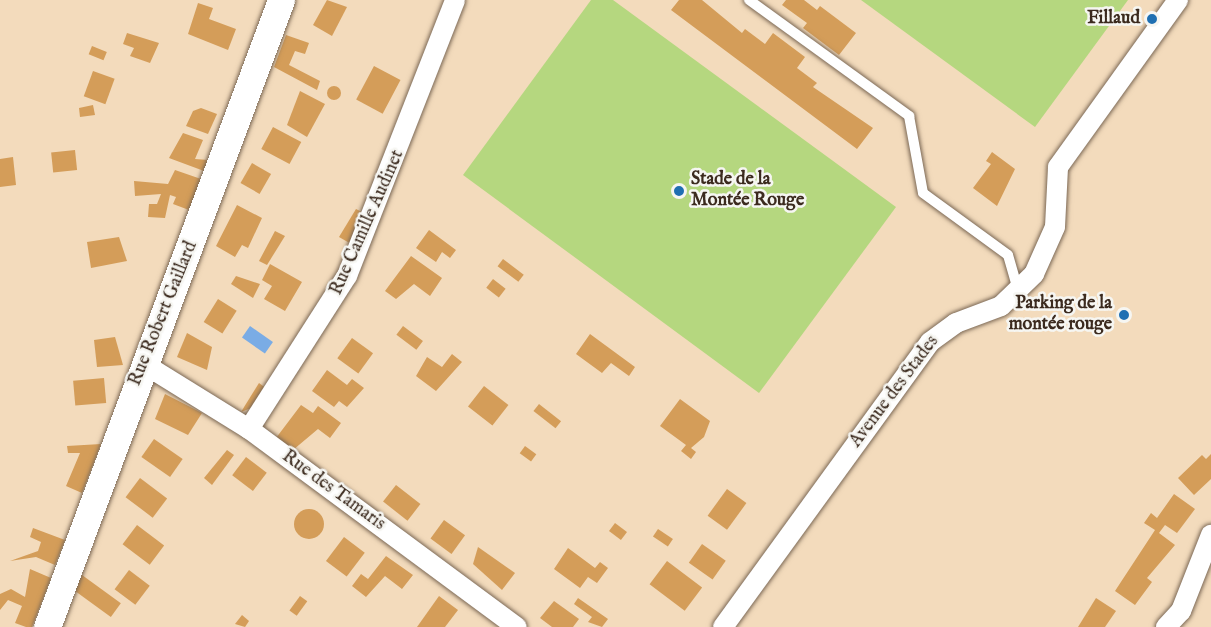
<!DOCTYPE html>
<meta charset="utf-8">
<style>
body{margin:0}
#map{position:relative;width:1211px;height:627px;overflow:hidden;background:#f3dbbc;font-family:"IM FELL English",serif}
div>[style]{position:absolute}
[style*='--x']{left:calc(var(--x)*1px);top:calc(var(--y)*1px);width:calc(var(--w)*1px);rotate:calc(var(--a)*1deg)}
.green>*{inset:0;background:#b5d77f}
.water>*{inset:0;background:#7aace5;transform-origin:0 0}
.building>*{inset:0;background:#d49d59;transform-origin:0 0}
.round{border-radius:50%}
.roads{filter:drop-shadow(0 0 2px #7b6855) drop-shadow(0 0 2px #7b6855)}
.lane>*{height:10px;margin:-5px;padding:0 5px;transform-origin:5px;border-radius:5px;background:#fff}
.street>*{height:20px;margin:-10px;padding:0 10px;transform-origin:10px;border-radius:10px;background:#fff}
.secondary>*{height:27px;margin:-13.5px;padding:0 13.5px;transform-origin:13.5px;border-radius:13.5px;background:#fff}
.dots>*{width:16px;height:16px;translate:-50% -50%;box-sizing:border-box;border:3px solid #f6f6f2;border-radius:50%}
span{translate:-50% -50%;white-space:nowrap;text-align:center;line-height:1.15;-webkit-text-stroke:5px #f6f6f2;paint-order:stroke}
.poi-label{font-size:18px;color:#3b2a1e;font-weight:700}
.right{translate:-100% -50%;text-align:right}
.left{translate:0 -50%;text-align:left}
.street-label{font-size:18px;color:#3b2a1e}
</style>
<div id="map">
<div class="green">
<i style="clip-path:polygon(591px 0,613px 0,896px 207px,759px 393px,463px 175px)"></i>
<i style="clip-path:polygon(861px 0,1128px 0,1035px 127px)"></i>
</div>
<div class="water">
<i style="left:250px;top:326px;width:28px;height:14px;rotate:35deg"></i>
</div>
<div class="building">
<i style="clip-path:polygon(327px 0,347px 7px,332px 36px,313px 25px)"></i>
<i style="clip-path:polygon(679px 0,702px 0,742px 33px,745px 29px,765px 44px,773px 33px,805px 57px,797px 68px,817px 83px,813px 87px,873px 128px,857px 149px,671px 10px)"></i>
<i style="clip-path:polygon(786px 0,804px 0,817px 10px,820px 6px,856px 33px,839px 55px,803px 28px,807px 23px,782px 5px)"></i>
<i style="clip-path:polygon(198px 3px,213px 8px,209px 19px,236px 29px,228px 50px,188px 34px)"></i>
<i style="clip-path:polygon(127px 33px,159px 43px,150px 63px,130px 56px,134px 48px,123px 44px)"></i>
<i style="clip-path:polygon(286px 35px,309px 43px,305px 54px,295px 51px,289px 65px,320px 81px,317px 90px,274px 67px)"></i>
<i style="left:92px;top:46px;width:16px;height:9px;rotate:22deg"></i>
<i style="left:374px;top:66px;width:30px;height:38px;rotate:28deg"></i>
<i style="left:93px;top:71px;width:23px;height:27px;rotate:20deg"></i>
<i class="round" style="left:327px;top:86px;width:14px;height:14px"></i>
<i style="clip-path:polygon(300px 91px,325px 104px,307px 137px,287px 125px)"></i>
<i style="clip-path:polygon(93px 105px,95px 115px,80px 117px,79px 108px)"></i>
<i style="clip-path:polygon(201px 108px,217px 114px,208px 134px,186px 126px,193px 111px)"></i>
<i style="left:273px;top:127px;width:32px;height:25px;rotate:28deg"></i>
<i style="clip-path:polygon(183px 133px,203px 140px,195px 159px,208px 160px,204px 171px,169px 158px)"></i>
<i style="left:75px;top:150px;width:20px;height:24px;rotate:84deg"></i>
<i style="clip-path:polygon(992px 152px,1015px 169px,997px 206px,973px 188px,991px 164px,986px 161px)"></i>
<i style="clip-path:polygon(13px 157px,16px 185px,0 187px,0 159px)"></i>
<i style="left:252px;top:163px;width:22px;height:23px;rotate:30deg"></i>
<i style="clip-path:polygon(175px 170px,201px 179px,189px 210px,173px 204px,176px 197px,170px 195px,165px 218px,148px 217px,149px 204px,157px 204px,161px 194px,135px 196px,134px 181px,168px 184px)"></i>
<i style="clip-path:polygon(237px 205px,262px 218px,248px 248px,242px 245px,235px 257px,216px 246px)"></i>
<i style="clip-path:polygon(356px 209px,366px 214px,353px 245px,339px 237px)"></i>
<i style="clip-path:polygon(429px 230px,456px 250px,450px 258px,442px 252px,436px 262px,416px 248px)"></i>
<i style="clip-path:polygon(275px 231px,285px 236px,267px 265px,259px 261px)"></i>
<i style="clip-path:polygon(119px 237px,127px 261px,91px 268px,87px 242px)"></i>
<i style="clip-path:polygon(411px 256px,442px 278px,430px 296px,414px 284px,396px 299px,385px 291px)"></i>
<i style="left:503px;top:259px;width:26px;height:9px;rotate:37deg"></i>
<i style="clip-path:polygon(270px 264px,302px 282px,285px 311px,264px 299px,272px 286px,262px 280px)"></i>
<i style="clip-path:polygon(236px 276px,260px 284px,253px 298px,231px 284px)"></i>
<i style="left:493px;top:279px;width:16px;height:11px;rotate:38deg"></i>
<i style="left:218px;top:299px;width:22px;height:27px;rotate:32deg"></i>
<i style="left:403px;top:326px;width:25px;height:11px;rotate:37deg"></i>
<i style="clip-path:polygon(187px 333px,212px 347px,207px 370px,177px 357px)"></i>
<i style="clip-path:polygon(590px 334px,635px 367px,629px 376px,611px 363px,602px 373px,576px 354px)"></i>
<i style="clip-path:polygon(115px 337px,123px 365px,97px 367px,94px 340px)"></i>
<i style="left:352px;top:338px;width:26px;height:25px;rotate:36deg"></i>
<i style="clip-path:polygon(452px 354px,462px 362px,436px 391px,416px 376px,427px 357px,442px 367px)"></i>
<i style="clip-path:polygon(327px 370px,347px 385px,352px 379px,364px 388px,347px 407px,339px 401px,334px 407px,312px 391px)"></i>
<i style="left:104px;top:378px;width:25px;height:31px;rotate:85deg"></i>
<i style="clip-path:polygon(259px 383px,267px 389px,254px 407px,241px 412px)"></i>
<i style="left:484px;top:386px;width:31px;height:26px;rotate:38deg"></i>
<i style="clip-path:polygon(165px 394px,202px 413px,188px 435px,155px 419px)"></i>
<i style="clip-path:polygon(680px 399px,710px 421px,704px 437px,691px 448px,696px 452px,691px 459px,681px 451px,686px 445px,660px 426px)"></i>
<i style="left:539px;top:404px;width:28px;height:9px;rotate:38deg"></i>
<i style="clip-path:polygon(301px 405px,313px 413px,318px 406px,341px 423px,330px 438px,318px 429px,293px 450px,276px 438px)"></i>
<i style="left:154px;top:439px;width:35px;height:22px;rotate:35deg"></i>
<i style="clip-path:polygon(101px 444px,82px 493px,66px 486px,39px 492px,66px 486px,80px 453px,68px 453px,67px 446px)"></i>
<i style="left:525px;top:446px;width:14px;height:9px;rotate:36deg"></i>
<i style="clip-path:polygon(227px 450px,234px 455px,212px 485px,204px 478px)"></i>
<i style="clip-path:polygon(1211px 454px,1211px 479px,1194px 495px,1178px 478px,1202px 455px,1206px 459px)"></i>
<i style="left:246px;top:457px;width:26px;height:23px;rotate:37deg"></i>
<i style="left:140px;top:478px;width:34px;height:24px;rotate:37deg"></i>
<i style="left:396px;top:485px;width:31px;height:21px;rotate:38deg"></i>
<i style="left:727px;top:489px;width:24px;height:33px;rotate:36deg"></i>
<i style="clip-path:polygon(1174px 494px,1195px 509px,1177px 533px,1165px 525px,1159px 533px,1175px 545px,1147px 578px,1152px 582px,1135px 605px,1115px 591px,1155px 530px,1144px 523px,1151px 513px,1157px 518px)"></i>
<i class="round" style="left:294px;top:509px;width:30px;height:30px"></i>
<i style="left:444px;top:520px;width:26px;height:23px;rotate:36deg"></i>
<i style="left:615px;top:523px;width:15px;height:10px;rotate:37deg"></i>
<i style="left:137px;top:525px;width:34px;height:24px;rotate:37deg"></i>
<i style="clip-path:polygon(33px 528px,65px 540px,55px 565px,36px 557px,10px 561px,38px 551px,41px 542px,30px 537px)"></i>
<i style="left:658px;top:529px;width:18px;height:9px;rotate:34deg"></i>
<i style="left:344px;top:537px;width:26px;height:30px;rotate:37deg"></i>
<i style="left:702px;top:544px;width:29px;height:23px;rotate:35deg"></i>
<i style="clip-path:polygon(478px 547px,515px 573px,502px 590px,473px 564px)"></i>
<i style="clip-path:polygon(568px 548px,595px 568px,600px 562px,608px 568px,597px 583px,588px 577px,580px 588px,554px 569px)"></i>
<i style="clip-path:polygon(386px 556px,413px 575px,402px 589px,385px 576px,366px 597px,352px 586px,361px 574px,368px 579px)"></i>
<i style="left:667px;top:561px;width:44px;height:29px;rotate:37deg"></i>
<i style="clip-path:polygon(30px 569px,51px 578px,32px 627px,26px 627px,15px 623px,22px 606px,8px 600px,0 610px,0 594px,11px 589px,25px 597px)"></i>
<i style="left:129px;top:570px;width:26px;height:24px;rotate:37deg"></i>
<i style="left:82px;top:575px;width:48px;height:17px;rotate:36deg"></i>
<i style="left:300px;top:596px;width:9px;height:18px;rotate:36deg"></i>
<i style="clip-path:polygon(439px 596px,458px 610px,445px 627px,417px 627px)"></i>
<i style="clip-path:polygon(578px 598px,608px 619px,602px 627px,588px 622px,592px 617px,574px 604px)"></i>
<i style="clip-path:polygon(1096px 598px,1116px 611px,1105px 627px,1078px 627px)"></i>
<i style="clip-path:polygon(554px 601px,579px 619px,573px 627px,552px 627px,540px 618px)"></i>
<i style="clip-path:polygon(242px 615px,249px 621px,245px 627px,235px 624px)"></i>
</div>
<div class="roads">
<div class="lane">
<i style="--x:749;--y:0;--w:198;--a:35.9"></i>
<i style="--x:909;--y:116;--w:78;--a:79.7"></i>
<i style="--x:923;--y:193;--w:105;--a:36.1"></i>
<i style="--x:1008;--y:255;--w:35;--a:74"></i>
</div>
<div class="street">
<i style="--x:144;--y:364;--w:123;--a:31.8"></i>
<i style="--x:249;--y:429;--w:333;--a:36.5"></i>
<i style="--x:249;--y:429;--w:182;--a:-57.4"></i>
<i style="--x:347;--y:276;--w:296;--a:-68.6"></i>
<i style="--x:723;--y:627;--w:352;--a:-54"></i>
<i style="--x:930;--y:342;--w:32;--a:-36"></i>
<i style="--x:956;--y:323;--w:48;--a:-20.7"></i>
<i style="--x:1001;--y:306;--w:46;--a:-44.1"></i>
<i style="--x:1034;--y:274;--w:51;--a:-65.9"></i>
<i style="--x:1055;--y:227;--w:60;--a:-87.1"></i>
<i style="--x:1058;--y:167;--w:206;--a:-54.3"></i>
<i style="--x:1166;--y:627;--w:22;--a:-47"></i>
<i style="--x:1181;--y:611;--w:82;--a:-68.5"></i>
</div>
<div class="secondary">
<i style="--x:47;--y:627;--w:669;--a:-69.53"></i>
</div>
</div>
<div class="dots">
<i style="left:1152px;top:19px;background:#1f6fb2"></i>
<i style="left:679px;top:191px;background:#1f6fb2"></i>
<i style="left:1124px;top:315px;background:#1f6fb2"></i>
</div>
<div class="poi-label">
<span class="right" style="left:1140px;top:19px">Fillaud</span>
<span class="left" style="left:691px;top:191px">Stade de la<br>Montée Rouge</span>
<span class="right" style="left:1112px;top:315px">Parking de la<br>montée rouge</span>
</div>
<div class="street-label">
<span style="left:368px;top:223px;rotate:-66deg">Rue Camille Audinet</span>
<span style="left:164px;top:314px;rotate:-68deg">Rue Robert Gaillard</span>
<span style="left:895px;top:392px;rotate:-53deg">Avenue des Stades</span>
<span style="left:333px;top:491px;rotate:36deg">Rue des Tamaris</span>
</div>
</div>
